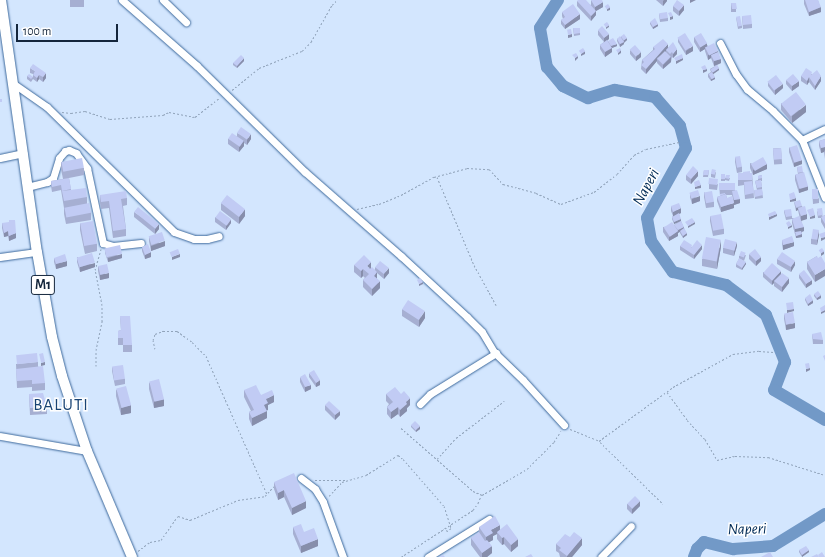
<!DOCTYPE html>
<style>
body{margin:0}
#map{position:relative;width:825px;height:557px;overflow:hidden;background:#d3e6fe;font-family:"Alegreya Sans",sans-serif}
div>[style]{position:absolute}
[style*='--x']{left:calc(var(--x)*1px);top:calc(var(--y)*1px);width:calc(var(--w)*1px);rotate:calc(var(--a)*1deg)}
.river>*{height:12px;margin:-6px;padding:0 6px;transform-origin:6px;border-radius:6px;background:#7299c7}
.path>*{height:1px;margin-top:-0.5px;transform-origin:0;background:repeating-linear-gradient(90deg,#91a4bb 0 2px,transparent 0 4px)}
.roads{filter:drop-shadow(0 0 1px #3d699c) drop-shadow(0 0 1px #3d699c)}
.minor>*{height:7px;margin:-3.5px;padding:0 3.5px;transform-origin:3.5px;border-radius:3.5px;background:#fff}
.highway>*{height:10px;margin:-5px;padding:0 5px;transform-origin:5px;border-radius:5px;background:#fff}
.wall>*{inset:0;background:#a6afd2;transform-origin:0 0}
.shaded-wall>*{inset:0;background:#878eab}
.building>*{inset:0;background:#c1cbf4;transform-origin:0 0}
span{translate:-50% -50%;white-space:nowrap;text-align:center;line-height:1.15;-webkit-text-stroke:3px #fff;paint-order:stroke}
.shield-label span{padding:1px 3px;background:#fff;border:1px solid;border-radius:3px;-webkit-text-stroke-width:0}
.shield-label{font-size:14px;color:#14263c;font-weight:700}
.water-label{font-size:16px;color:#022c57;font-style:italic}
.quarter-label{font-size:17px;color:#184374;letter-spacing:1px}
.scale{position:absolute;left:16px;top:24px;width:102px;height:18px;box-sizing:border-box;border:2px solid #14263c;border-top:0;padding-left:5px;font-size:12px;line-height:14px;white-space:nowrap;color:#14263c;-webkit-text-stroke:3px #fff;paint-order:stroke}
</style>
<div id="map">
<div class="river">
<i style="--x:558;--y:0;--w:33;--a:123"></i>
<i style="--x:540;--y:28;--w:40;--a:80"></i>
<i style="--x:547;--y:67;--w:25;--a:50"></i>
<i style="--x:563;--y:86;--w:28;--a:26"></i>
<i style="--x:588;--y:98;--w:28;--a:-17"></i>
<i style="--x:615;--y:90;--w:41;--a:9.9"></i>
<i style="--x:655;--y:97;--w:38;--a:49"></i>
<i style="--x:680;--y:126;--w:23;--a:75"></i>
<i style="--x:686;--y:148;--w:80;--a:119.1"></i>
<i style="--x:647;--y:218;--w:23;--a:80"></i>
<i style="--x:651;--y:241;--w:38;--a:55"></i>
<i style="--x:673;--y:272;--w:55;--a:13.8"></i>
<i style="--x:726;--y:285;--w:50;--a:36.9"></i>
<i style="--x:766;--y:315;--w:51;--a:68"></i>
<i style="--x:785;--y:362;--w:30;--a:111"></i>
<i style="--x:774;--y:390;--w:59;--a:30.5"></i>
<i style="--x:694;--y:557;--w:9;--a:-69"></i>
<i style="--x:697;--y:549;--w:10;--a:-45"></i>
<i style="--x:704;--y:542;--w:30;--a:14"></i>
<i style="--x:733;--y:549;--w:40;--a:-4.3"></i>
<i style="--x:773;--y:546;--w:61;--a:-31.6"></i>
</div>
<div class="path">
<i style="--x:232;--y:90;--w:35;--a:-39"></i>
<i style="--x:259;--y:68;--w:46;--a:-21.6"></i>
<i style="--x:302;--y:51;--w:13;--a:-45"></i>
<i style="--x:311;--y:42;--w:43;--a:-60.4"></i>
<i style="--x:332;--y:5;--w:7;--a:-45"></i>
<i style="--x:62;--y:112;--w:9;--a:6"></i>
<i style="--x:71;--y:113;--w:14;--a:-8"></i>
<i style="--x:85;--y:111;--w:26;--a:18"></i>
<i style="--x:110;--y:119;--w:53;--a:-4.3"></i>
<i style="--x:163;--y:115;--w:7;--a:-27"></i>
<i style="--x:169;--y:112;--w:26;--a:11"></i>
<i style="--x:195;--y:117;--w:31;--a:-38"></i>
<i style="--x:437;--y:177;--w:95;--a:67.2"></i>
<i style="--x:474;--y:265;--w:46;--a:61.2"></i>
<i style="--x:357;--y:209;--w:23;--a:-13"></i>
<i style="--x:379;--y:204;--w:24;--a:-22"></i>
<i style="--x:401;--y:195;--w:38;--a:-29"></i>
<i style="--x:434;--y:177;--w:34;--a:-15"></i>
<i style="--x:467;--y:168;--w:22;--a:3"></i>
<i style="--x:489;--y:169;--w:21;--a:47"></i>
<i style="--x:503;--y:184;--w:34;--a:15"></i>
<i style="--x:536;--y:193;--w:27;--a:24"></i>
<i style="--x:561;--y:204;--w:35;--a:-20"></i>
<i style="--x:594;--y:192;--w:29;--a:-38"></i>
<i style="--x:617;--y:174;--w:25;--a:-48"></i>
<i style="--x:634;--y:155;--w:13;--a:-27"></i>
<i style="--x:646;--y:149;--w:35;--a:-12"></i>
<i style="--x:155;--y:349;--w:9;--a:-103"></i>
<i style="--x:153;--y:340;--w:6;--a:-72"></i>
<i style="--x:155;--y:334;--w:9;--a:-21"></i>
<i style="--x:163;--y:331;--w:14;--a:0"></i>
<i style="--x:177;--y:331;--w:19;--a:36"></i>
<i style="--x:192;--y:342;--w:20;--a:45"></i>
<i style="--x:206;--y:356;--w:151;--a:66.2"></i>
<i style="--x:96;--y:366;--w:16;--a:-90"></i>
<i style="--x:96;--y:350;--w:30;--a:-78"></i>
<i style="--x:102;--y:321;--w:16;--a:-90"></i>
<i style="--x:102;--y:305;--w:36;--a:-101"></i>
<i style="--x:95;--y:270;--w:22;--a:-74"></i>
<i style="--x:667;--y:392;--w:34;--a:54"></i>
<i style="--x:687;--y:420;--w:26;--a:47"></i>
<i style="--x:705;--y:439;--w:24;--a:60"></i>
<i style="--x:717;--y:460;--w:18;--a:-13"></i>
<i style="--x:735;--y:456;--w:33;--a:2"></i>
<i style="--x:768;--y:457;--w:60;--a:17.5"></i>
<i style="--x:401;--y:428;--w:96;--a:41.2"></i>
<i style="--x:473;--y:491;--w:10;--a:24"></i>
<i style="--x:482;--y:495;--w:52;--a:-30"></i>
<i style="--x:527;--y:469;--w:38;--a:-45"></i>
<i style="--x:554;--y:442;--w:13;--a:-58"></i>
<i style="--x:570;--y:429;--w:31;--a:22"></i>
<i style="--x:599;--y:441;--w:92;--a:-36.1"></i>
<i style="--x:673;--y:387;--w:68;--a:-28.8"></i>
<i style="--x:733;--y:354;--w:26;--a:-7"></i>
<i style="--x:759;--y:351;--w:15;--a:4"></i>
<i style="--x:600;--y:442;--w:88;--a:44.5"></i>
<i style="--x:437;--y:459;--w:28;--a:-48"></i>
<i style="--x:456;--y:438;--w:61;--a:-37.6"></i>
<i style="--x:315;--y:480;--w:32;--a:0"></i>
<i style="--x:329;--y:496;--w:19;--a:-47"></i>
<i style="--x:342;--y:482;--w:25;--a:-16"></i>
<i style="--x:366;--y:475;--w:38;--a:-32"></i>
<i style="--x:398;--y:455;--w:6;--a:39"></i>
<i style="--x:403;--y:459;--w:62;--a:48.9"></i>
<i style="--x:444;--y:506;--w:23;--a:72"></i>
<i style="--x:451;--y:528;--w:4;--a:135"></i>
<i style="--x:448;--y:531;--w:5;--a:-158"></i>
<i style="--x:138;--y:551;--w:15;--a:-37"></i>
<i style="--x:150;--y:542;--w:11;--a:-10"></i>
<i style="--x:161;--y:540;--w:29;--a:-55"></i>
<i style="--x:178;--y:516;--w:13;--a:18"></i>
<i style="--x:190;--y:520;--w:52;--a:-22.6"></i>
<i style="--x:238;--y:500;--w:27;--a:-8"></i>
<i style="--x:265;--y:496;--w:13;--a:-48"></i>
<i style="--x:401;--y:557;--w:86;--a:-33.1"></i>
<i style="--x:473;--y:510;--w:9;--a:-54"></i>
<i style="--x:478;--y:503;--w:8;--a:-67"></i>
</div>
<div class="roads">
<div class="minor">
<i style="--x:122;--y:0;--w:100;--a:41.3"></i>
<i style="--x:197;--y:66;--w:151;--a:44.5"></i>
<i style="--x:305;--y:172;--w:128;--a:41.2"></i>
<i style="--x:401;--y:256;--w:90;--a:42.7"></i>
<i style="--x:467;--y:317;--w:21;--a:45"></i>
<i style="--x:482;--y:332;--w:23;--a:59"></i>
<i style="--x:494;--y:352;--w:40;--a:44"></i>
<i style="--x:523;--y:380;--w:61;--a:47.7"></i>
<i style="--x:163;--y:0;--w:32;--a:44"></i>
<i style="--x:720;--y:43;--w:35;--a:63"></i>
<i style="--x:736;--y:74;--w:19;--a:54"></i>
<i style="--x:747;--y:89;--w:34;--a:40"></i>
<i style="--x:773;--y:111;--w:41;--a:45"></i>
<i style="--x:802;--y:140;--w:62;--a:68.4"></i>
<i style="--x:14;--y:84;--w:40;--a:34.9"></i>
<i style="--x:47;--y:107;--w:178;--a:44.5"></i>
<i style="--x:174;--y:232;--w:21;--a:19"></i>
<i style="--x:194;--y:239;--w:13;--a:0"></i>
<i style="--x:207;--y:239;--w:12;--a:-14"></i>
<i style="--x:802;--y:140;--w:25;--a:-26"></i>
<i style="--x:0;--y:158;--w:24;--a:-12"></i>
<i style="--x:27;--y:187;--w:21;--a:-14"></i>
<i style="--x:47;--y:182;--w:7;--a:-34"></i>
<i style="--x:53;--y:178;--w:21;--a:-73"></i>
<i style="--x:59;--y:158;--w:9;--a:-49"></i>
<i style="--x:65;--y:151;--w:4;--a:-14"></i>
<i style="--x:69;--y:150;--w:8;--a:23"></i>
<i style="--x:76;--y:153;--w:19;--a:54"></i>
<i style="--x:87;--y:168;--w:77;--a:78"></i>
<i style="--x:103;--y:243;--w:10;--a:17"></i>
<i style="--x:113;--y:246;--w:28;--a:-6"></i>
<i style="--x:0;--y:257;--w:37;--a:-8"></i>
<i style="--x:420;--y:404;--w:14;--a:-45"></i>
<i style="--x:430;--y:394;--w:78;--a:-31.8"></i>
<i style="--x:0;--y:436;--w:88;--a:9.8"></i>
<i style="--x:301;--y:478;--w:18;--a:38"></i>
<i style="--x:315;--y:489;--w:15;--a:58"></i>
<i style="--x:323;--y:502;--w:59;--a:70"></i>
<i style="--x:428;--y:557;--w:72;--a:-31.9"></i>
<i style="--x:601;--y:557;--w:43;--a:-45.9"></i>
</div>
<div class="highway">
<i style="--x:1;--y:0;--w:255;--a:81.9"></i>
<i style="--x:37;--y:252;--w:86;--a:80"></i>
<i style="--x:52;--y:337;--w:40;--a:75.6"></i>
<i style="--x:62;--y:376;--w:79;--a:71.6"></i>
<i style="--x:87;--y:451;--w:115;--a:67"></i>
</div>
</div>
<div class="wall">
<i style="left:70px;top:0;width:14px;height:7px"></i>
<i style="clip-path:polygon(591px 0,603px 7px,596px 11px,596px 15px,591px 21px,577px 6px,577px 1px,591px 5px)"></i>
<i style="clip-path:polygon(656px 0,667px 0,667px 1px,663px 6px)"></i>
<i style="clip-path:polygon(804px 0,818px 0,821px 12px,809px 16px,804px 4px)"></i>
<i style="left:731px;top:3px;width:5px;height:9px"></i>
<i style="clip-path:polygon(673px 6px,684px 10px,679px 16px,673px 11px)"></i>
<i style="clip-path:polygon(562px 12px,580px 19px,565px 29px,561px 24px,561px 20px,563px 19px,562px 16px)"></i>
<i style="clip-path:polygon(659px 14px,668px 18px,668px 21px,660px 22px)"></i>
<i style="clip-path:polygon(742px 16px,752px 24px,752px 28px,743px 29px)"></i>
<i style="clip-path:polygon(736px 17px,742px 26px,742px 28px,738px 29px)"></i>
<i style="clip-path:polygon(650px 22px,658px 26px,653px 29px,650px 24px)"></i>
<i style="clip-path:polygon(573px 28px,580px 28px,580px 35px,574px 36px)"></i>
<i style="clip-path:polygon(598px 30px,609px 39px,607px 40px,608px 41px,617px 46px,612px 48px,612px 52px,605px 57px,600px 49px,600px 45px,604px 42px,598px 35px)"></i>
<i style="clip-path:polygon(621px 36px,627px 40px,624px 42px,624px 44px,620px 47px,617px 41px,617px 39px,621px 37px)"></i>
<i style="clip-path:polygon(694px 37px,718px 52px,721px 63px,717px 65px,719px 70px,713px 74px,715px 79px,711px 81px,708px 77px,708px 74px,711px 72px,710px 69px,717px 65px,714px 66px,711px 58px,708px 60px,705px 51px,705px 49px,700px 52px,694px 42px)"></i>
<i style="clip-path:polygon(678px 38px,693px 51px,686px 55px,678px 42px)"></i>
<i style="clip-path:polygon(653px 47px,668px 47px,677px 54px,673px 58px,672px 57px,671px 62px,663px 69px,657px 63px,657px 61px,646px 74px,641px 69px,642px 60px,653px 50px)"></i>
<i style="clip-path:polygon(630px 50px,641px 57px,636px 61px,630px 54px)"></i>
<i style="clip-path:polygon(244px 61px,237px 68px,233px 65px,233px 63px)"></i>
<i style="clip-path:polygon(30px 68px,46px 78px,43px 82px,39px 79px,37px 82px,33px 79px,31px 82px,27px 79px,27px 76px,33px 77px,33px 74px,30px 73px)"></i>
<i style="clip-path:polygon(812px 74px,821px 81px,815px 90px,809px 82px,807px 85px,801px 81px,801px 76px)"></i>
<i style="clip-path:polygon(786px 80px,799px 86px,792px 91px,786px 84px)"></i>
<i style="clip-path:polygon(768px 82px,783px 88px,775px 95px,768px 86px)"></i>
<i style="clip-path:polygon(781px 103px,806px 112px,792px 123px,781px 110px)"></i>
<i style="clip-path:polygon(237px 133px,251px 139px,247px 145px,244px 143px,244px 146px,239px 152px,228px 144px,228px 139px,237px 136px)"></i>
<i style="clip-path:polygon(825px 139px,825px 159px,824px 152px,821px 153px,819px 146px,819px 141px)"></i>
<i style="clip-path:polygon(789px 147px,802px 164px,794px 167px,789px 152px)"></i>
<i style="left:781px;top:148px;width:16px;height:8px;rotate:86deg"></i>
<i style="clip-path:polygon(735px 157px,742px 167px,742px 172px,737px 173px,735px 162px)"></i>
<i style="clip-path:polygon(61px 162px,84px 168px,84px 175px,69px 178px,71px 190px,87px 197px,87px 204px,91px 213px,91px 220px,66px 224px,64px 214px,64px 208px,61px 190px,52px 192px,51px 186px,51px 181px,63px 179px,61px 169px)"></i>
<i style="clip-path:polygon(750px 163px,767px 169px,753px 175px,750px 168px)"></i>
<i style="clip-path:polygon(797px 167px,803px 172px,808px 190px,799px 193px,795px 180px,795px 175px,798px 174px)"></i>
<i style="clip-path:polygon(704px 170px,709px 170px,708px 177px,703px 177px)"></i>
<i style="clip-path:polygon(716px 172px,715px 178px,711px 177px,711px 174px)"></i>
<i style="clip-path:polygon(752px 173px,754px 198px,745px 199px,744px 185px,738px 186px,738px 174px)"></i>
<i style="left:721px;top:174px;width:4px;height:7px"></i>
<i style="clip-path:polygon(686px 175px,698px 176px,691px 184px,686px 180px)"></i>
<i style="clip-path:polygon(762px 175px,762px 181px,761px 181px,762px 187px,762px 190px,763px 198px,755px 199px,754px 190px,757px 190px,755px 181px,758px 180px,758px 176px)"></i>
<i style="clip-path:polygon(725px 178px,730px 178px,729px 181px,725px 180px)"></i>
<i style="clip-path:polygon(719px 183px,735px 190px,740px 203px,734px 205px,732px 195px,726px 195px,727px 198px,734px 208px,721px 212px,717px 201px,717px 197px,720px 196px)"></i>
<i style="clip-path:polygon(709px 184px,718px 184px,717px 190px,709px 189px)"></i>
<i style="clip-path:polygon(812px 189px,819px 199px,819px 203px,813px 204px)"></i>
<i style="clip-path:polygon(704px 192px,714px 202px,714px 207px,706px 208px,704px 197px)"></i>
<i style="clip-path:polygon(690px 193px,700px 201px,692px 204px,690px 197px)"></i>
<i style="clip-path:polygon(100px 195px,127px 198px,127px 205px,123px 206px,126px 229px,126px 236px,113px 238px,109px 208px,101px 209px,100px 203px)"></i>
<i style="clip-path:polygon(794px 202px,802px 206px,807px 219px,801px 220px,804px 231px,802px 232px,802px 237px,796px 238px,792px 223px,792px 219px,786px 220px,784px 212px,784px 210px,792px 216px,792px 218px,800px 219px,798px 210px,796px 211px)"></i>
<i style="clip-path:polygon(221px 203px,245px 216px,239px 224px,221px 210px)"></i>
<i style="clip-path:polygon(671px 206px,681px 213px,679px 214px,681px 221px,687px 235px,683px 238px,680px 233px,680px 232px,678px 233px,678px 236px,669px 241px,663px 232px,663px 227px,674px 226px,674px 225px,678px 222px,674px 224px,672px 219px,672px 217px,673px 216px,671px 211px)"></i>
<i style="clip-path:polygon(817px 211px,823px 216px,825px 215px,825px 229px,821px 222px,821px 218px,818px 218px)"></i>
<i style="clip-path:polygon(134px 212px,159px 229px,155px 234px,134px 217px)"></i>
<i style="clip-path:polygon(710px 216px,724px 229px,724px 234px,713px 236px,710px 221px)"></i>
<i style="clip-path:polygon(215px 217px,231px 223px,226px 230px,215px 222px)"></i>
<i style="clip-path:polygon(9px 220px,16px 238px,9px 241px,8px 236px,4px 237px,2px 228px,2px 223px,9px 223px)"></i>
<i style="clip-path:polygon(80px 223px,97px 244px,97px 251px,85px 254px,80px 230px)"></i>
<i style="clip-path:polygon(819px 235px,817px 245px,811px 244px,811px 239px)"></i>
<i style="clip-path:polygon(149px 237px,165px 246px,151px 251px,149px 241px)"></i>
<i style="clip-path:polygon(782px 240px,794px 246px,783px 250px,782px 244px)"></i>
<i style="clip-path:polygon(680px 246px,692px 247px,702px 249px,694px 259px,680px 250px)"></i>
<i style="clip-path:polygon(737px 246px,734px 256px,723px 253px,723px 248px)"></i>
<i style="clip-path:polygon(142px 247px,151px 257px,145px 259px,142px 251px)"></i>
<i style="clip-path:polygon(721px 247px,717px 269px,702px 266px,702px 259px)"></i>
<i style="clip-path:polygon(105px 249px,122px 258px,108px 262px,105px 253px)"></i>
<i style="clip-path:polygon(749px 254px,761px 261px,756px 266px,749px 259px)"></i>
<i style="clip-path:polygon(746px 255px,744px 261px,740px 259px,746px 264px,742px 270px,736px 267px,736px 264px,739px 259px,739px 256px)"></i>
<i style="clip-path:polygon(817px 256px,815px 282px,807px 269px,807px 262px)"></i>
<i style="clip-path:polygon(77px 257px,95px 267px,80px 272px,77px 262px)"></i>
<i style="clip-path:polygon(54px 258px,67px 266px,56px 269px,54px 262px)"></i>
<i style="clip-path:polygon(777px 259px,795px 265px,791px 272px,777px 264px)"></i>
<i style="clip-path:polygon(354px 265px,371px 268px,375px 270px,375px 267px,389px 273px,384px 279px,377px 273px,377px 279px,380px 288px,372px 296px,363px 287px,363px 280px,365px 278px,363px 276px,361px 278px,354px 272px)"></i>
<i style="clip-path:polygon(98px 266px,109px 278px,100px 280px,98px 271px)"></i>
<i style="clip-path:polygon(763px 272px,781px 274px,789px 283px,782px 292px,774px 286px,774px 283px,772px 285px,763px 277px)"></i>
<i style="clip-path:polygon(799px 274px,812px 284px,806px 288px,799px 278px)"></i>
<i style="clip-path:polygon(814px 294px,821px 298px,817px 300px,814px 296px)"></i>
<i style="clip-path:polygon(805px 298px,813px 303px,808px 306px,805px 300px)"></i>
<i style="clip-path:polygon(402px 309px,425px 318px,419px 327px,402px 316px)"></i>
<i style="clip-path:polygon(784px 314px,795px 328px,786px 330px,784px 319px)"></i>
<i style="clip-path:polygon(120px 316px,132px 345px,132px 352px,123px 352px,123px 345px,118px 345px,118px 331px,121px 330px)"></i>
<i style="clip-path:polygon(812px 334px,823px 340px,823px 344px,813px 344px)"></i>
<i style="clip-path:polygon(38px 362px,38px 366px,45px 383px,45px 390px,32px 391px,32px 387px,17px 388px,16px 364px)"></i>
<i style="clip-path:polygon(112px 367px,125px 379px,125px 384px,115px 386px,112px 371px)"></i>
<i style="clip-path:polygon(309px 373px,320px 385px,316px 387px,309px 377px)"></i>
<i style="clip-path:polygon(300px 377px,311px 389px,305px 392px,300px 382px)"></i>
<i style="clip-path:polygon(149px 382px,164px 406px,154px 408px,149px 389px)"></i>
<i style="clip-path:polygon(116px 389px,131px 413px,121px 415px,116px 396px)"></i>
<i style="clip-path:polygon(244px 390px,261px 395px,274px 402px,268px 405px,268px 410px,267px 410px,267px 418px,252px 426px,249px 419px,249px 412px,251px 411px,244px 397px)"></i>
<i style="clip-path:polygon(29px 394px,47px 407px,47px 414px,30px 415px)"></i>
<i style="clip-path:polygon(386px 394px,401px 394px,410px 405px,407px 408px,407px 411px,400px 417px,398px 414px,391px 419px,387px 414px,387px 407px,389px 404px,386px 401px)"></i>
<i style="clip-path:polygon(325px 405px,340px 415px,335px 420px,325px 410px)"></i>
<i style="clip-path:polygon(411px 425px,420px 429px,416px 432px,411px 427px)"></i>
<i style="clip-path:polygon(274px 482px,306px 508px,292px 515px,284px 497px,278px 500px,274px 489px)"></i>
<i style="clip-path:polygon(627px 504px,640px 506px,632px 514px,627px 509px)"></i>
<i style="clip-path:polygon(293px 527px,318px 546px,301px 553px,293px 534px)"></i>
<i style="clip-path:polygon(479px 527px,500px 530px,518px 546px,511px 552px,504px 544px,502px 545px,497px 539px,497px 534px,493px 536px,493px 540px,489px 542px,492px 553px,487px 557px,480px 557px,471px 545px,471px 538px,479px 533px)"></i>
<i style="clip-path:polygon(570px 537px,582px 545px,572px 557px,560px 557px,559px 553px,556px 551px,556px 544px)"></i>
<i style="clip-path:polygon(799px 550px,809px 552px,802px 557px,799px 552px)"></i>
</div>
<div class="shaded-wall">
<i style="clip-path:polygon(664px 0,667px 0,667px 1px,663px 6px,663px 1px)"></i>
<i style="clip-path:polygon(690px 0,696px 0,690px 3px)"></i>
<i style="clip-path:polygon(603px 2px,603px 7px,596px 11px,596px 15px,591px 21px,591px 16px,595px 12px,595px 7px)"></i>
<i style="clip-path:polygon(684px 5px,684px 10px,679px 16px,679px 11px)"></i>
<i style="clip-path:polygon(610px 7px,610px 10px,607px 11px,607px 9px)"></i>
<i style="clip-path:polygon(821px 7px,821px 12px,809px 16px,809px 12px)"></i>
<i style="clip-path:polygon(580px 14px,580px 19px,565px 29px,565px 25px)"></i>
<i style="clip-path:polygon(673px 16px,673px 19px,670px 20px,670px 17px)"></i>
<i style="clip-path:polygon(658px 24px,658px 26px,653px 29px,653px 27px)"></i>
<i style="clip-path:polygon(609px 25px,609px 27px,606px 29px,606px 27px)"></i>
<i style="clip-path:polygon(572px 34px,572px 37px,568px 38px,568px 35px)"></i>
<i style="clip-path:polygon(609px 34px,609px 39px,604px 43px,604px 38px)"></i>
<i style="clip-path:polygon(627px 38px,627px 40px,624px 43px,624px 40px)"></i>
<i style="clip-path:polygon(624px 42px,624px 44px,620px 47px,620px 44px)"></i>
<i style="clip-path:polygon(707px 43px,707px 48px,705px 47px,705px 49px,700px 52px,700px 47px)"></i>
<i style="clip-path:polygon(617px 44px,617px 46px,612px 48px,612px 52px,605px 57px,605px 52px,610px 46px)"></i>
<i style="clip-path:polygon(668px 44px,668px 49px,666px 50px,666px 52px,657px 58px,657px 61px,646px 74px,646px 69px)"></i>
<i style="clip-path:polygon(693px 46px,693px 51px,686px 55px,686px 51px)"></i>
<i style="clip-path:polygon(677px 49px,677px 54px,673px 58px,673px 54px)"></i>
<i style="clip-path:polygon(621px 50px,621px 53px,618px 55px,618px 53px)"></i>
<i style="clip-path:polygon(585px 51px,585px 54px,581px 56px,581px 54px)"></i>
<i style="clip-path:polygon(718px 51px,718px 56px,711px 55px,711px 58px,708px 60px,708px 55px)"></i>
<i style="clip-path:polygon(641px 52px,641px 57px,636px 61px,636px 57px)"></i>
<i style="clip-path:polygon(578px 56px,578px 58px,575px 61px,575px 58px)"></i>
<i style="clip-path:polygon(671px 57px,671px 62px,663px 69px,663px 65px)"></i>
<i style="clip-path:polygon(244px 58px,244px 61px,237px 68px,237px 66px)"></i>
<i style="clip-path:polygon(683px 58px,683px 60px,676px 64px,676px 61px)"></i>
<i style="clip-path:polygon(721px 59px,721px 63px,714px 66px,714px 61px)"></i>
<i style="clip-path:polygon(719px 68px,719px 70px,712px 75px,712px 72px)"></i>
<i style="clip-path:polygon(707px 69px,707px 71px,703px 73px,703px 70px)"></i>
<i style="clip-path:polygon(46px 73px,46px 78px,43px 82px,43px 77px)"></i>
<i style="clip-path:polygon(39px 75px,39px 79px,37px 82px,37px 78px)"></i>
<i style="clip-path:polygon(821px 76px,821px 81px,815px 90px,815px 86px)"></i>
<i style="clip-path:polygon(715px 77px,715px 79px,711px 81px,711px 79px)"></i>
<i style="clip-path:polygon(809px 77px,809px 82px,807px 85px,807px 81px)"></i>
<i style="clip-path:polygon(799px 81px,799px 86px,792px 91px,792px 86px)"></i>
<i style="clip-path:polygon(783px 84px,783px 88px,775px 95px,775px 90px)"></i>
<i style="clip-path:polygon(806px 105px,806px 112px,792px 123px,792px 116px)"></i>
<i style="clip-path:polygon(251px 134px,251px 139px,247px 145px,247px 140px)"></i>
<i style="clip-path:polygon(244px 141px,244px 146px,239px 152px,239px 147px)"></i>
<i style="clip-path:polygon(825px 147px,825px 152px,824px 150px,824px 152px,821px 153px,821px 148px)"></i>
<i style="clip-path:polygon(802px 160px,802px 164px,794px 167px,794px 162px)"></i>
<i style="clip-path:polygon(767px 164px,767px 169px,753px 175px,753px 170px)"></i>
<i style="clip-path:polygon(698px 171px,698px 176px,691px 184px,691px 179px)"></i>
<i style="clip-path:polygon(701px 185px,701px 188px,695px 189px,695px 187px)"></i>
<i style="clip-path:polygon(808px 186px,808px 190px,799px 193px,799px 188px)"></i>
<i style="clip-path:polygon(700px 196px,700px 201px,692px 204px,692px 199px)"></i>
<i style="clip-path:polygon(796px 198px,796px 201px,790px 202px,790px 200px)"></i>
<i style="clip-path:polygon(740px 199px,740px 203px,734px 205px,734px 200px)"></i>
<i style="clip-path:polygon(734px 203px,734px 208px,721px 212px,721px 207px)"></i>
<i style="clip-path:polygon(681px 208px,681px 213px,673px 217px,673px 212px)"></i>
<i style="clip-path:polygon(796px 208px,798px 208px,798px 210px,796px 211px)"></i>
<i style="clip-path:polygon(245px 209px,245px 216px,239px 224px,239px 217px)"></i>
<i style="clip-path:polygon(777px 214px,777px 216px,769px 220px,769px 217px)"></i>
<i style="clip-path:polygon(807px 214px,807px 219px,801px 221px,801px 216px)"></i>
<i style="clip-path:polygon(815px 215px,815px 218px,810px 219px,810px 217px)"></i>
<i style="clip-path:polygon(231px 219px,231px 223px,226px 230px,226px 225px)"></i>
<i style="clip-path:polygon(681px 219px,681px 221px,674px 224px,674px 222px)"></i>
<i style="clip-path:polygon(695px 222px,695px 224px,688px 228px,688px 226px)"></i>
<i style="clip-path:polygon(159px 224px,159px 229px,155px 234px,155px 229px)"></i>
<i style="clip-path:polygon(792px 225px,792px 227px,788px 229px,788px 227px)"></i>
<i style="clip-path:polygon(684px 227px,684px 229px,678px 233px,678px 230px)"></i>
<i style="clip-path:polygon(804px 227px,804px 231px,795px 234px,795px 229px)"></i>
<i style="clip-path:polygon(819px 230px,819px 235px,817px 245px,817px 240px)"></i>
<i style="clip-path:polygon(8px 231px,8px 236px,4px 237px,4px 233px)"></i>
<i style="clip-path:polygon(678px 231px,678px 236px,669px 241px,669px 237px)"></i>
<i style="clip-path:polygon(16px 233px,16px 238px,9px 241px,9px 236px)"></i>
<i style="clip-path:polygon(687px 233px,687px 235px,683px 238px,683px 236px)"></i>
<i style="clip-path:polygon(802px 234px,802px 237px,796px 238px,796px 236px)"></i>
<i style="clip-path:polygon(825px 237px,825px 239px,821px 241px,821px 238px)"></i>
<i style="clip-path:polygon(721px 240px,721px 247px,717px 269px,717px 262px)"></i>
<i style="clip-path:polygon(165px 241px,165px 246px,151px 251px,151px 246px)"></i>
<i style="clip-path:polygon(737px 242px,737px 246px,734px 256px,734px 251px)"></i>
<i style="clip-path:polygon(794px 242px,794px 246px,783px 250px,783px 245px)"></i>
<i style="clip-path:polygon(702px 245px,702px 249px,694px 259px,694px 255px)"></i>
<i style="clip-path:polygon(824px 251px,824px 254px,821px 256px,821px 253px)"></i>
<i style="clip-path:polygon(151px 252px,151px 257px,145px 259px,145px 255px)"></i>
<i style="clip-path:polygon(122px 254px,122px 258px,108px 262px,108px 258px)"></i>
<i style="clip-path:polygon(180px 254px,180px 257px,172px 260px,172px 257px)"></i>
<i style="clip-path:polygon(761px 257px,761px 261px,756px 266px,756px 261px)"></i>
<i style="clip-path:polygon(67px 261px,67px 266px,56px 269px,56px 264px)"></i>
<i style="clip-path:polygon(795px 261px,795px 265px,791px 272px,791px 267px)"></i>
<i style="clip-path:polygon(371px 262px,371px 269px,367px 266px)"></i>
<i style="clip-path:polygon(746px 262px,746px 264px,742px 270px,742px 268px)"></i>
<i style="clip-path:polygon(95px 263px,95px 267px,80px 272px,80px 267px)"></i>
<i style="clip-path:polygon(389px 268px,389px 273px,384px 279px,384px 274px)"></i>
<i style="clip-path:polygon(363px 269px,363px 276px,361px 278px,361px 271px)"></i>
<i style="clip-path:polygon(825px 269px,825px 276px,815px 282px,815px 275px)"></i>
<i style="clip-path:polygon(781px 271px,781px 276px,774px 281px,774px 283px,772px 285px,772px 280px)"></i>
<i style="clip-path:polygon(377px 272px,377px 280px,374px 276px)"></i>
<i style="clip-path:polygon(109px 273px,109px 278px,100px 280px,100px 275px)"></i>
<i style="clip-path:polygon(789px 278px,789px 283px,782px 292px,782px 287px)"></i>
<i style="clip-path:polygon(812px 280px,812px 284px,806px 288px,806px 284px)"></i>
<i style="clip-path:polygon(380px 281px,380px 288px,372px 296px,372px 289px)"></i>
<i style="clip-path:polygon(423px 282px,423px 284px,419px 286px,419px 284px)"></i>
<i style="clip-path:polygon(821px 295px,821px 298px,817px 300px,817px 298px)"></i>
<i style="clip-path:polygon(813px 300px,813px 303px,808px 306px,808px 304px)"></i>
<i style="clip-path:polygon(794px 309px,794px 311px,787px 313px,787px 310px)"></i>
<i style="clip-path:polygon(825px 310px,825px 312px,821px 314px,821px 312px)"></i>
<i style="clip-path:polygon(425px 311px,425px 318px,419px 327px,419px 320px)"></i>
<i style="clip-path:polygon(795px 323px,795px 328px,786px 330px,786px 325px)"></i>
<i style="clip-path:polygon(45px 362px,45px 365px,41px 366px,41px 363px)"></i>
<i style="clip-path:polygon(810px 368px,810px 370px,806px 372px,806px 369px)"></i>
<i style="clip-path:polygon(320px 380px,320px 385px,316px 387px,316px 383px)"></i>
<i style="clip-path:polygon(311px 385px,311px 389px,305px 392px,305px 387px)"></i>
<i style="clip-path:polygon(274px 395px,274px 402px,268px 405px,268px 410px,264px 412px,264px 405px,266px 399px)"></i>
<i style="clip-path:polygon(410px 398px,410px 405px,407px 408px,407px 411px,400px 417px,400px 410px,406px 402px)"></i>
<i style="clip-path:polygon(164px 399px,164px 406px,154px 408px,154px 401px)"></i>
<i style="clip-path:polygon(131px 405px,131px 413px,121px 415px,121px 408px)"></i>
<i style="clip-path:polygon(398px 407px,398px 414px,391px 419px,391px 412px)"></i>
<i style="clip-path:polygon(267px 411px,267px 418px,252px 426px,252px 418px)"></i>
<i style="clip-path:polygon(340px 411px,340px 415px,335px 420px,335px 415px)"></i>
<i style="clip-path:polygon(420px 426px,420px 429px,416px 432px,416px 430px)"></i>
<i style="clip-path:polygon(284px 490px,284px 497px,278px 500px,278px 493px)"></i>
<i style="clip-path:polygon(306px 501px,306px 508px,292px 515px,292px 508px)"></i>
<i style="clip-path:polygon(640px 501px,640px 506px,632px 514px,632px 509px)"></i>
<i style="clip-path:polygon(500px 525px,500px 532px,497px 532px,497px 534px,493px 536px,493px 540px,486px 544px,486px 537px,491px 530px)"></i>
<i style="clip-path:polygon(504px 537px,504px 544px,502px 545px,502px 538px)"></i>
<i style="clip-path:polygon(582px 538px,582px 545px,572px 557px,567px 557px,567px 556px)"></i>
<i style="clip-path:polygon(318px 539px,318px 546px,301px 553px,301px 546px)"></i>
<i style="clip-path:polygon(518px 539px,518px 546px,511px 552px,511px 545px)"></i>
<i style="clip-path:polygon(492px 546px,492px 553px,487px 557px,482px 557px,482px 553px)"></i>
<i style="clip-path:polygon(809px 550px,809px 552px,802px 557px,802px 555px)"></i>
</div>
<div class="building">
<i style="clip-path:polygon(578px 0,586px 0,596px 11px,591px 16px,577px 1px)"></i>
<i style="clip-path:polygon(591px 0,602px 0,603px 2px,595px 7px)"></i>
<i style="clip-path:polygon(677px 0,684px 5px,679px 11px,673px 6px)"></i>
<i style="clip-path:polygon(805px 0,818px 0,821px 7px,809px 12px)"></i>
<i style="clip-path:polygon(731px 3px,736px 3px,737px 9px,732px 9px)"></i>
<i style="clip-path:polygon(573px 4px,580px 14px,565px 25px,561px 20px,565px 17px,562px 12px)"></i>
<i style="left:608px;top:4px;width:4px;height:4px;rotate:56deg"></i>
<i style="left:667px;top:12px;width:6px;height:8px;rotate:81deg"></i>
<i style="clip-path:polygon(671px 12px,673px 16px,670px 17px,668px 13px)"></i>
<i style="left:751px;top:15px;width:9px;height:9px;rotate:84deg"></i>
<i style="left:740px;top:16px;width:10px;height:4px;rotate:79deg"></i>
<i style="clip-path:polygon(655px 18px,658px 24px,653px 27px,650px 22px)"></i>
<i style="left:607px;top:22px;width:4px;height:4px;rotate:56deg"></i>
<i style="clip-path:polygon(602px 26px,609px 34px,604px 38px,598px 30px)"></i>
<i style="clip-path:polygon(573px 28px,580px 28px,580px 33px,574px 34px)"></i>
<i style="left:571px;top:29px;width:5px;height:4px;rotate:79deg"></i>
<i style="left:685px;top:33px;width:15px;height:9px;rotate:58deg"></i>
<i style="left:701px;top:33px;width:12px;height:8px;rotate:59deg"></i>
<i style="left:624px;top:34px;width:5px;height:4px;rotate:53deg"></i>
<i style="clip-path:polygon(620px 36px,624px 42px,620px 44px,617px 39px)"></i>
<i style="clip-path:polygon(613px 38px,617px 44px,611px 46px,608px 41px)"></i>
<i style="clip-path:polygon(663px 39px,668px 44px,646px 69px,641px 65px,644px 62px,642px 60px,655px 49px,653px 47px)"></i>
<i style="clip-path:polygon(607px 40px,612px 48px,605px 52px,600px 45px)"></i>
<i style="clip-path:polygon(673px 42px,677px 49px,673px 54px,672px 52px,670px 54px,666px 50px)"></i>
<i style="left:714px;top:43px;width:9px;height:10px;rotate:63deg"></i>
<i style="left:635px;top:45px;width:9px;height:7px;rotate:49deg"></i>
<i style="left:583px;top:48px;width:4px;height:5px;rotate:56deg"></i>
<i style="clip-path:polygon(620px 48px,621px 50px,618px 53px,616px 50px)"></i>
<i style="left:665px;top:51px;width:8px;height:11px;rotate:45deg"></i>
<i style="clip-path:polygon(718px 52px,721px 59px,714px 61px,711px 55px)"></i>
<i style="clip-path:polygon(576px 53px,578px 56px,575px 58px,572px 55px)"></i>
<i style="clip-path:polygon(682px 54px,683px 58px,676px 61px,674px 58px)"></i>
<i style="clip-path:polygon(241px 55px,244px 58px,237px 66px,233px 63px)"></i>
<i style="clip-path:polygon(33px 64px,46px 73px,43px 77px,39px 75px,37px 78px,33px 75px,35px 71px,30px 68px)"></i>
<i style="clip-path:polygon(705px 65px,707px 69px,703px 70px,701px 67px)"></i>
<i style="left:717px;top:65px;width:4px;height:8px;rotate:56deg"></i>
<i style="clip-path:polygon(806px 68px,812px 72px,811px 75px,817px 70px,821px 76px,815px 86px,809px 77px,807px 81px,801px 76px)"></i>
<i style="left:712px;top:72px;width:6px;height:4px;rotate:59deg"></i>
<i style="clip-path:polygon(29px 74px,33px 77px,31px 79px,27px 76px)"></i>
<i style="clip-path:polygon(793px 74px,799px 81px,792px 86px,786px 80px)"></i>
<i style="left:776px;top:75px;width:11px;height:11px;rotate:52deg"></i>
<i style="left:796px;top:92px;width:16px;height:19px;rotate:52deg"></i>
<i style="left:0;top:99px;width:2px;height:3px"></i>
<i style="left:241px;top:127px;width:12px;height:7px;rotate:35deg"></i>
<i style="left:232px;top:133px;width:14px;height:7px;rotate:34deg"></i>
<i style="clip-path:polygon(825px 139px,825px 147px,821px 148px,819px 141px)"></i>
<i style="left:797px;top:145px;width:16px;height:8px;rotate:72deg"></i>
<i style="left:781px;top:148px;width:11px;height:8px;rotate:85deg"></i>
<i style="left:740px;top:156px;width:11px;height:5px;rotate:80deg"></i>
<i style="left:763px;top:157px;width:8px;height:14px;rotate:60deg"></i>
<i style="left:82px;top:158px;width:10px;height:21px;rotate:79deg"></i>
<i style="clip-path:polygon(693px 166px,698px 171px,691px 179px,686px 175px)"></i>
<i style="left:802px;top:166px;width:6px;height:5px;rotate:81deg"></i>
<i style="left:712px;top:169px;width:4px;height:5px;rotate:14deg"></i>
<i style="clip-path:polygon(704px 170px,709px 170px,708px 175px,703px 175px)"></i>
<i style="clip-path:polygon(750px 171px,750px 174px,743px 174px,743px 172px)"></i>
<i style="left:804px;top:172px;width:15px;height:9px;rotate:74deg"></i>
<i style="left:752px;top:173px;width:7px;height:14px;rotate:90deg"></i>
<i style="left:721px;top:174px;width:4px;height:5px"></i>
<i style="clip-path:polygon(726px 175px,730px 175px,729px 179px,725px 178px)"></i>
<i style="clip-path:polygon(762px 175px,762px 178px,758px 179px,758px 176px)"></i>
<i style="clip-path:polygon(69px 178px,71px 189px,62px 191px,61px 185px,52px 187px,51px 181px)"></i>
<i style="left:709px;top:178px;width:9px;height:6px;rotate:6deg"></i>
<i style="clip-path:polygon(699px 180px,701px 185px,695px 187px,694px 182px)"></i>
<i style="clip-path:polygon(761px 180px,762px 187px,757px 188px,755px 181px)"></i>
<i style="clip-path:polygon(752px 181px,754px 193px,745px 195px,744px 182px)"></i>
<i style="left:719px;top:183px;width:16px;height:7px"></i>
<i style="clip-path:polygon(86px 188px,87px 197px,64px 201px,62px 191px)"></i>
<i style="clip-path:polygon(762px 189px,763px 195px,755px 197px,754px 190px)"></i>
<i style="left:812px;top:189px;width:6px;height:10px"></i>
<i style="left:698px;top:190px;width:6px;height:9px;rotate:72deg"></i>
<i style="clip-path:polygon(737px 190px,740px 199px,734px 200px,732px 191px)"></i>
<i style="clip-path:polygon(126px 191px,127px 198px,121px 199px,126px 229px,113px 231px,109px 201px,101px 202px,100px 195px)"></i>
<i style="left:712px;top:191px;width:11px;height:8px;rotate:80deg"></i>
<i style="clip-path:polygon(794px 192px,796px 198px,790px 200px,789px 194px)"></i>
<i style="clip-path:polygon(725px 193px,725px 194px,720px 196px,720px 194px)"></i>
<i style="clip-path:polygon(726px 194px,727px 198px,732px 196px,734px 203px,721px 207px,717px 197px)"></i>
<i style="left:227px;top:195px;width:23px;height:10px;rotate:38deg"></i>
<i style="left:800px;top:200px;width:6px;height:6px;rotate:72deg"></i>
<i style="left:89px;top:203px;width:10px;height:25px;rotate:79deg"></i>
<i style="clip-path:polygon(679px 203px,681px 208px,673px 212px,671px 206px)"></i>
<i style="clip-path:polygon(805px 206px,807px 214px,801px 216px,798px 208px)"></i>
<i style="left:138px;top:207px;width:27px;height:6px;rotate:39deg"></i>
<i style="clip-path:polygon(813px 208px,815px 215px,810px 217px,807px 210px)"></i>
<i style="left:822px;top:208px;width:7px;height:5px;rotate:82deg"></i>
<i style="clip-path:polygon(791px 209px,792px 216px,786px 217px,784px 210px)"></i>
<i style="left:220px;top:211px;width:14px;height:8px;rotate:36deg"></i>
<i style="clip-path:polygon(775px 211px,777px 214px,769px 217px,768px 214px)"></i>
<i style="clip-path:polygon(679px 213px,681px 219px,674px 222px,672px 217px)"></i>
<i style="left:721px;top:214px;width:15px;height:11px;rotate:79deg"></i>
<i style="clip-path:polygon(825px 215px,825px 224px,821px 217px)"></i>
<i style="clip-path:polygon(799px 216px,804px 227px,795px 229px,792px 219px)"></i>
<i style="clip-path:polygon(692px 218px,695px 222px,688px 226px,685px 222px)"></i>
<i style="clip-path:polygon(9px 220px,15px 220px,16px 233px,9px 236px,8px 231px,4px 233px,2px 223px,9px 222px)"></i>
<i style="left:93px;top:221px;width:23px;height:13px;rotate:80deg"></i>
<i style="clip-path:polygon(681px 221px,684px 227px,678px 230px,674px 225px)"></i>
<i style="clip-path:polygon(789px 221px,792px 225px,788px 227px,786px 223px)"></i>
<i style="left:672px;top:222px;width:11px;height:10px;rotate:56deg"></i>
<i style="clip-path:polygon(684px 228px,687px 233px,683px 236px,680px 231px)"></i>
<i style="left:813px;top:229px;width:6px;height:10px;rotate:9deg"></i>
<i style="clip-path:polygon(801px 231px,802px 234px,796px 236px,795px 232px)"></i>
<i style="left:162px;top:232px;width:9px;height:14px;rotate:72deg"></i>
<i style="clip-path:polygon(825px 232px,825px 237px,821px 238px,819px 234px)"></i>
<i style="clip-path:polygon(792px 236px,794px 242px,783px 245px,782px 240px)"></i>
<i style="left:706px;top:237px;width:15px;height:22px;rotate:11deg"></i>
<i style="left:725px;top:239px;width:12px;height:9px;rotate:14deg"></i>
<i style="clip-path:polygon(684px 240px,692px 245px,691px 248px,697px 240px,702px 245px,694px 255px,680px 246px)"></i>
<i style="clip-path:polygon(148px 244px,151px 252px,145px 255px,142px 247px)"></i>
<i style="left:120px;top:245px;width:9px;height:16px;rotate:77deg"></i>
<i style="left:822px;top:248px;width:4px;height:4px;rotate:56deg"></i>
<i style="left:178px;top:249px;width:5px;height:9px;rotate:68deg"></i>
<i style="clip-path:polygon(755px 249px,761px 257px,756px 261px,749px 254px)"></i>
<i style="left:741px;top:251px;width:5px;height:5px;rotate:22deg"></i>
<i style="clip-path:polygon(782px 252px,795px 261px,791px 267px,777px 259px)"></i>
<i style="left:92px;top:253px;width:10px;height:16px;rotate:73deg"></i>
<i style="clip-path:polygon(65px 254px,67px 261px,56px 264px,54px 258px)"></i>
<i style="clip-path:polygon(364px 255px,371px 262px,367px 266px,370px 269px,372px 267px,377px 272px,374px 276px,380px 281px,372px 289px,363px 280px,369px 274px,363px 269px,361px 271px,354px 265px)"></i>
<i style="clip-path:polygon(817px 256px,818px 258px,821px 256px,825px 263px,825px 269px,815px 275px,807px 262px)"></i>
<i style="clip-path:polygon(739px 258px,746px 262px,742px 268px,736px 264px)"></i>
<i style="left:380px;top:261px;width:11px;height:8px;rotate:38deg"></i>
<i style="left:772px;top:263px;width:12px;height:13px;rotate:42deg"></i>
<i style="left:107px;top:264px;width:9px;height:9px;rotate:77deg"></i>
<i style="clip-path:polygon(804px 270px,812px 280px,806px 284px,799px 274px)"></i>
<i style="clip-path:polygon(782px 273px,789px 278px,782px 287px,774px 281px)"></i>
<i style="clip-path:polygon(420px 278px,423px 282px,419px 284px,417px 280px)"></i>
<i style="left:818px;top:291px;width:5px;height:5px;rotate:53deg"></i>
<i style="clip-path:polygon(810px 294px,813px 300px,808px 304px,805px 298px)"></i>
<i style="left:408px;top:300px;width:20px;height:11px;rotate:33deg"></i>
<i style="left:793px;top:302px;width:7px;height:7px;rotate:82deg"></i>
<i style="clip-path:polygon(825px 305px,825px 310px,821px 312px,820px 308px)"></i>
<i style="left:793px;top:312px;width:11px;height:9px;rotate:80deg"></i>
<i style="clip-path:polygon(120px 316px,130px 316px,132px 345px,123px 345px,123px 338px,118px 338px,118px 331px,121px 330px)"></i>
<i style="clip-path:polygon(821px 332px,823px 340px,813px 339px,812px 334px)"></i>
<i style="left:37px;top:353px;width:9px;height:21px;rotate:84deg"></i>
<i style="left:43px;top:353px;width:9px;height:4px;rotate:77deg"></i>
<i style="clip-path:polygon(825px 355px,825px 361px,823px 356px)"></i>
<i style="left:809px;top:363px;width:5px;height:4px;rotate:79deg"></i>
<i style="left:123px;top:365px;width:14px;height:11px;rotate:82deg"></i>
<i style="clip-path:polygon(43px 366px,45px 383px,32px 384px,32px 380px,17px 381px,16px 369px)"></i>
<i style="clip-path:polygon(314px 370px,320px 380px,316px 383px,309px 373px)"></i>
<i style="clip-path:polygon(305px 374px,311px 385px,305px 387px,300px 377px)"></i>
<i style="left:159px;top:379px;width:21px;height:10px;rotate:76deg"></i>
<i style="clip-path:polygon(256px 385px,261px 395px,272px 390px,274px 395px,266px 399px,268px 403px,264px 405px,267px 411px,252px 418px,249px 412px,254px 410px,244px 390px)"></i>
<i style="left:126px;top:386px;width:20px;height:10px;rotate:75deg"></i>
<i style="clip-path:polygon(395px 387px,401px 394px,404px 391px,410px 398px,406px 402px,407px 404px,400px 410px,398px 407px,391px 412px,387px 407px,393px 402px,386px 394px)"></i>
<i style="clip-path:polygon(43px 393px,47px 407px,30px 408px,29px 394px)"></i>
<i style="clip-path:polygon(329px 401px,340px 411px,335px 415px,325px 405px)"></i>
<i style="left:415px;top:421px;width:7px;height:6px;rotate:45deg"></i>
<i style="clip-path:polygon(294px 473px,306px 501px,292px 508px,284px 490px,278px 493px,274px 482px)"></i>
<i style="left:635px;top:496px;width:7px;height:11px;rotate:45deg"></i>
<i style="clip-path:polygon(495px 516px,500px 525px,491px 530px,493px 533px,486px 537px,479px 527px)"></i>
<i style="clip-path:polygon(301px 524px,304px 532px,314px 528px,318px 539px,301px 546px,293px 527px)"></i>
<i style="clip-path:polygon(507px 524px,518px 539px,511px 545px,504px 537px,502px 538px,497px 532px)"></i>
<i style="clip-path:polygon(479px 532px,485px 541px,487px 540px,492px 546px,482px 553px,471px 538px)"></i>
<i style="clip-path:polygon(574px 532px,582px 538px,567px 556px,559px 550px,561px 548px,556px 544px,565px 534px,570px 537px)"></i>
<i style="clip-path:polygon(806px 546px,809px 550px,802px 555px,799px 550px)"></i>
<i style="clip-path:polygon(770px 552px,773px 557px,761px 557px)"></i>
<i style="clip-path:polygon(822px 552px,825px 557px,819px 557px,818px 555px)"></i>
<i style="clip-path:polygon(531px 554px,533px 557px,525px 557px)"></i>
<i style="clip-path:polygon(817px 554px,819px 557px,811px 557px)"></i>
<i style="clip-path:polygon(443px 555px,445px 557px,439px 557px)"></i>
</div>
<div class="shield-label">
<span style="left:43px;top:285px">M1</span>
</div>
<div class="water-label">
<span style="left:646px;top:187px;rotate:-62deg">Naperi</span>
<span style="left:747px;top:529px;rotate:-1deg">Naperi</span>
</div>
<div class="quarter-label">
<span style="left:61px;top:405px">BALUTI</span>
</div>
<div class="scale">100 m</div>
</div>
